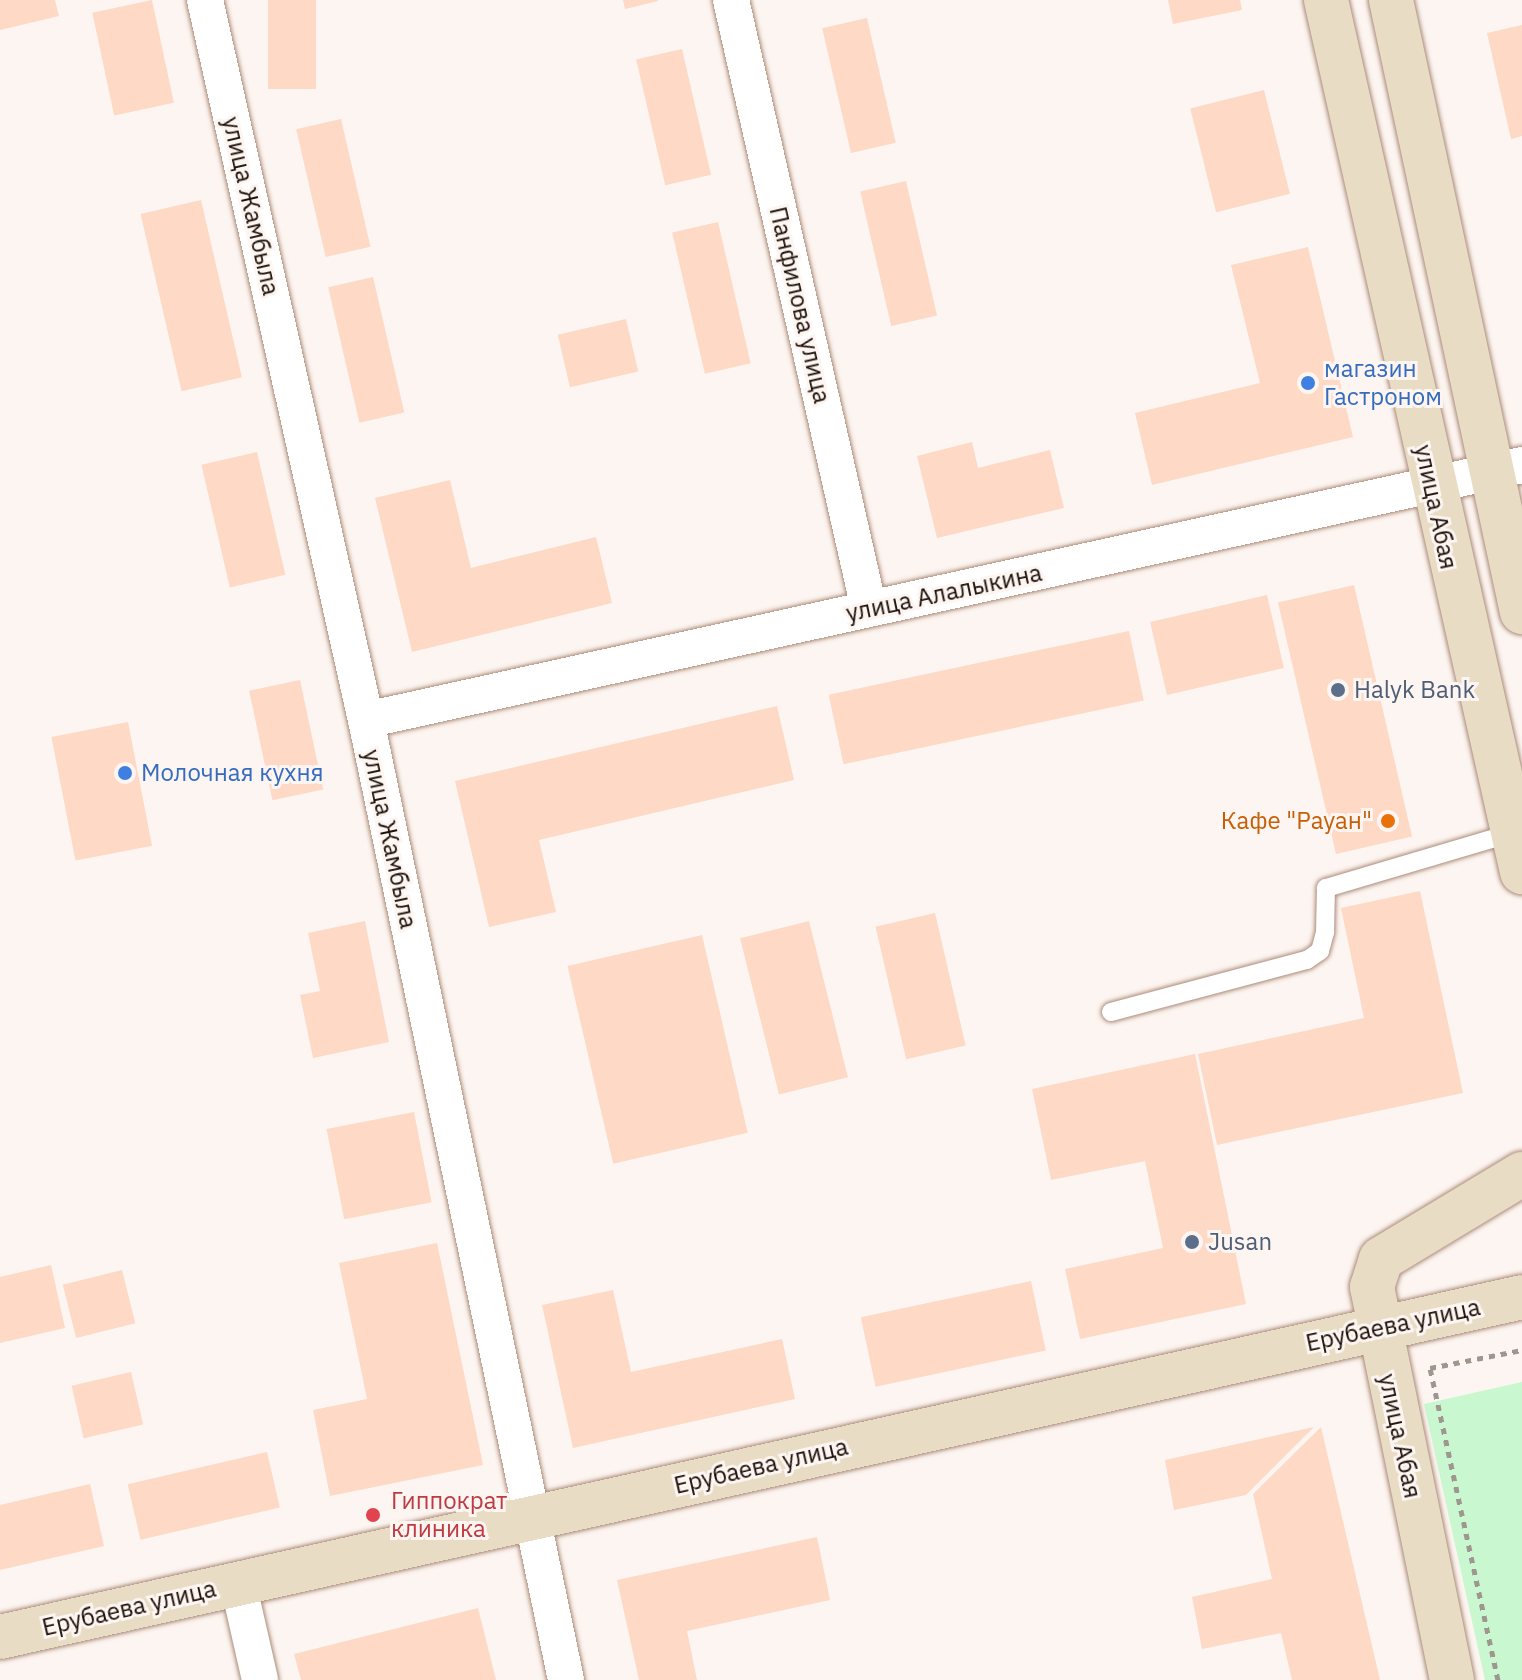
<!DOCTYPE html>
<meta charset="utf-8">
<style>
body{margin:0}
#map{position:relative;width:1522px;height:1680px;overflow:hidden;background:#fdf5f1;font-family:"IBM Plex Sans",sans-serif}
div>[style]{position:absolute}
[style*='--x']{left:calc(var(--x)*1px);top:calc(var(--y)*1px);width:calc(var(--w)*1px);rotate:calc(var(--a)*1deg)}
.green>*{inset:0;background:#c8f7d0}
.building>*{inset:0;background:#fdd9c6;transform-origin:0 0}
.path>*{height:5px;margin-top:-2.5px;transform-origin:0;background:repeating-linear-gradient(90deg,#9f9690 0 6px,transparent 0 12px)}
.roads{filter:drop-shadow(0 0 2px #ac8b79) drop-shadow(0 0 2px #ac8b79)}
.lane>*{height:18px;margin:-9px;padding:0 9px;transform-origin:9px;border-radius:9px;background:#fff}
.street>*{height:36px;margin:-18px;padding:0 18px;transform-origin:18px;border-radius:18px;background:#fff}
.secondary>*{height:44px;margin:-22px;padding:0 22px;transform-origin:22px;border-radius:22px;background:#e8dcc5}
.dots>*{width:22px;height:22px;translate:-50% -50%;box-sizing:border-box;border:4px solid #fdf5f1;border-radius:50%}
span{translate:-50% -50%;white-space:nowrap;text-align:center;line-height:1.15;-webkit-text-stroke:6px #fdf5f1;paint-order:stroke}
.street-label{font-size:24px;color:#1c1009}
.shop-label{font-size:24px;color:#366cbe}
.left{translate:0 -50%;text-align:left}
.service-label{font-size:24px;color:#4e5e75}
.food-label{font-size:24px;color:#c56008}
.right{translate:-100% -50%;text-align:right}
.health-label{font-size:24px;color:#be3a42}
</style>
<div id="map">
<div class="green">
<i style="clip-path:polygon(1522px 1382px,1522px 1680px,1485px 1680px,1424px 1404px)"></i>
</div>
<div class="building">
<i style="clip-path:polygon(0 0,55px 0,59px 16px,0 30px)"></i>
<i style="left:152px;top:0;width:105px;height:61px;rotate:78deg"></i>
<i style="left:268px;top:0;width:48px;height:89px"></i>
<i style="clip-path:polygon(623px 0,658px 0,658px 1px,625px 9px)"></i>
<i style="clip-path:polygon(1168px 0,1240px 0,1242px 10px,1173px 24px)"></i>
<i style="left:867px;top:18px;width:128px;height:46px;rotate:77deg"></i>
<i style="clip-path:polygon(1522px 25px,1522px 136px,1511px 139px,1487px 33px)"></i>
<i style="left:682px;top:49px;width:129px;height:47px;rotate:77deg"></i>
<i style="left:1264px;top:90px;width:107px;height:76px;rotate:76deg"></i>
<i style="left:341px;top:119px;width:131px;height:46px;rotate:77deg"></i>
<i style="left:906px;top:181px;width:138px;height:47px;rotate:77deg"></i>
<i style="left:201px;top:200px;width:182px;height:62px;rotate:77deg"></i>
<i style="left:718px;top:222px;width:145px;height:47px;rotate:77deg"></i>
<i style="clip-path:polygon(1308px 247px,1353px 437px,1152px 485px,1135px 413px,1260px 383px,1231px 265px)"></i>
<i style="left:373px;top:277px;width:139px;height:46px;rotate:77deg"></i>
<i style="left:626px;top:319px;width:54px;height:70px;rotate:77deg"></i>
<i style="clip-path:polygon(972px 442px,978px 468px,1050px 450px,1064px 508px,937px 538px,917px 456px)"></i>
<i style="left:257px;top:452px;width:126px;height:57px;rotate:77deg"></i>
<i style="clip-path:polygon(450px 480px,471px 568px,596px 537px,612px 603px,412px 652px,375px 498px)"></i>
<i style="left:1354px;top:585px;width:258px;height:78px;rotate:77deg"></i>
<i style="left:1267px;top:595px;width:75px;height:120px;rotate:77deg"></i>
<i style="left:1129px;top:631px;width:71px;height:307px;rotate:78deg"></i>
<i style="left:300px;top:680px;width:112px;height:52px;rotate:78deg"></i>
<i style="clip-path:polygon(777px 706px,794px 780px,539px 840px,556px 912px,489px 927px,455px 781px)"></i>
<i style="left:128px;top:722px;width:126px;height:78px;rotate:79deg"></i>
<i style="clip-path:polygon(1420px 891px,1463px 1093px,1217px 1145px,1198px 1054px,1364px 1018px,1341px 908px)"></i>
<i style="left:935px;top:913px;width:136px;height:61px;rotate:77deg"></i>
<i style="clip-path:polygon(365px 921px,389px 1042px,313px 1058px,300px 995px,320px 991px,308px 933px)"></i>
<i style="left:809px;top:921px;width:161px;height:71px;rotate:76deg"></i>
<i style="left:702px;top:935px;width:203px;height:138px;rotate:77deg"></i>
<i style="clip-path:polygon(1195px 1054px,1246px 1304px,1080px 1339px,1065px 1269px,1163px 1248px,1145px 1161px,1051px 1180px,1032px 1089px)"></i>
<i style="left:414px;top:1112px;width:92px;height:89px;rotate:79deg"></i>
<i style="clip-path:polygon(437px 1243px,483px 1465px,330px 1496px,313px 1410px,367px 1399px,339px 1263px)"></i>
<i style="clip-path:polygon(51px 1265px,65px 1328px,0 1343px,0 1277px)"></i>
<i style="left:122px;top:1270px;width:55px;height:61px;rotate:76deg"></i>
<i style="left:1031px;top:1281px;width:71px;height:174px;rotate:78deg"></i>
<i style="clip-path:polygon(613px 1290px,631px 1372px,782px 1339px,795px 1399px,573px 1448px,542px 1305px)"></i>
<i style="left:131px;top:1372px;width:54px;height:61px;rotate:77deg"></i>
<i style="clip-path:polygon(1314px 1427px,1246px 1495px,1174px 1510px,1165px 1460px)"></i>
<i style="clip-path:polygon(1321px 1427px,1380px 1680px,1292px 1680px,1281px 1633px,1202px 1649px,1192px 1597px,1272px 1579px,1253px 1494px)"></i>
<i style="left:267px;top:1452px;width:57px;height:143px;rotate:77deg"></i>
<i style="clip-path:polygon(90px 1484px,104px 1546px,0 1570px,0 1505px)"></i>
<i style="clip-path:polygon(817px 1537px,830px 1600px,687px 1631px,697px 1680px,639px 1680px,617px 1580px)"></i>
<i style="clip-path:polygon(478px 1608px,496px 1680px,301px 1680px,294px 1654px)"></i>
</div>
<div class="path">
<i style="--x:1498;--y:1680;--w:319;--a:-102.3"></i>
<i style="--x:1430;--y:1368;--w:94;--a:-11.1"></i>
</div>
<div class="roads">
<div class="lane">
<i style="--x:1111;--y:1012;--w:203;--a:-14.9"></i>
<i style="--x:1307;--y:960;--w:16;--a:-35"></i>
<i style="--x:1320;--y:951;--w:20;--a:-75"></i>
<i style="--x:1325;--y:932;--w:44;--a:-88.7"></i>
<i style="--x:1326;--y:888;--w:194;--a:-16.5"></i>
</div>
<div class="street">
<i style="--x:205;--y:0;--w:738;--a:77.4"></i>
<i style="--x:366;--y:720;--w:981;--a:78.23"></i>
<i style="--x:731;--y:0;--w:624;--a:77.23"></i>
<i style="--x:366;--y:720;--w:1184;--a:-12.44"></i>
<i style="--x:238;--y:1583;--w:99;--a:77.2"></i>
</div>
<div class="secondary">
<i style="--x:1326;--y:0;--w:894;--a:77.33"></i>
<i style="--x:1391;--y:0;--w:626;--a:77.92"></i>
<i style="--x:0;--y:1637;--w:1560;--a:-12.59"></i>
<i style="--x:1452;--y:1680;--w:401;--a:-101.5"></i>
<i style="--x:1372;--y:1287;--w:29;--a:-72"></i>
<i style="--x:1381;--y:1259;--w:165;--a:-31.1"></i>
</div>
</div>
<div class="dots">
<i style="left:1308px;top:383px;background:#3f7fe0"></i>
<i style="left:1338px;top:690px;background:#5c6f8a"></i>
<i style="left:125px;top:773px;background:#3f7fe0"></i>
<i style="left:1388px;top:821px;background:#e8710a"></i>
<i style="left:1192px;top:1242px;background:#5c6f8a"></i>
<i style="left:373px;top:1515px;background:#e0444e"></i>
</div>
<div class="street-label">
<span style="left:251px;top:206px;rotate:77deg">улица Жамбыла</span>
<span style="left:800px;top:305px;rotate:77deg">Панфилова улица</span>
<span style="left:1436px;top:507px;rotate:78deg">улица Абая</span>
<span style="left:944px;top:593px;rotate:-12deg">улица Алалыкина</span>
<span style="left:390px;top:839px;rotate:78deg">улица Жамбыла</span>
<span style="left:1393px;top:1325px;rotate:-12deg">Ерубаева улица</span>
<span style="left:1400px;top:1436px;rotate:78deg">улица Абая</span>
<span style="left:761px;top:1466px;rotate:-13deg">Ерубаева улица</span>
<span style="left:129px;top:1608px;rotate:-13deg">Ерубаева улица</span>
</div>
<div class="shop-label">
<span class="left" style="left:1324px;top:383px">магазин<br>Гастроном</span>
<span class="left" style="left:141px;top:773px">Молочная кухня</span>
</div>
<div class="service-label">
<span class="left" style="left:1354px;top:690px">Halyk Bank</span>
<span class="left" style="left:1208px;top:1242px">Jusan</span>
</div>
<div class="food-label">
<span class="right" style="left:1372px;top:821px">Кафе "Рауан"</span>
</div>
<div class="health-label">
<span class="left" style="left:391px;top:1515px">Гиппократ<br>клиника</span>
</div>
</div>
